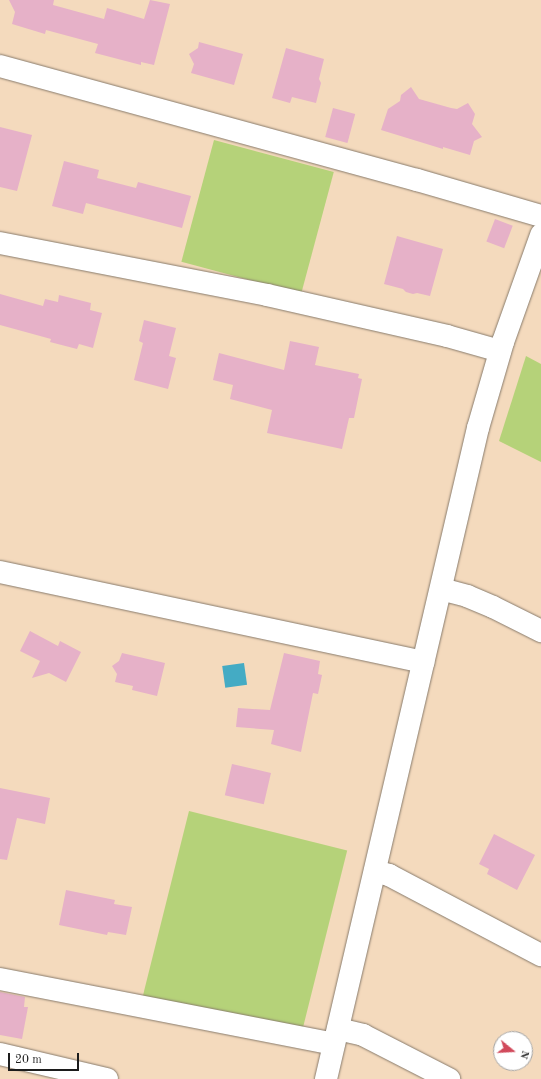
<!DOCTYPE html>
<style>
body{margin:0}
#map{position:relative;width:541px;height:1079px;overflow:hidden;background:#f4dabd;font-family:"Old Standard TT",serif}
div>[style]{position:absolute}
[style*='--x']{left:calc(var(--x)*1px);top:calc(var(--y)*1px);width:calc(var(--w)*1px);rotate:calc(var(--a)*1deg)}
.green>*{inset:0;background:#b5d279;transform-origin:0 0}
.water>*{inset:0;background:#44abc4;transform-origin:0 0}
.building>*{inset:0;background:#e6b1c8;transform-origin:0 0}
.roads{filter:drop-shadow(0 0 1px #887b6c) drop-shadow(0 0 1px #887b6c)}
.minor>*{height:22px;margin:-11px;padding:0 11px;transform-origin:11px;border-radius:11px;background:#fff}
span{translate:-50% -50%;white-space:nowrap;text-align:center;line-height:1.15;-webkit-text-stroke:3.5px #fff;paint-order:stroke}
.north{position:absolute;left:493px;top:1031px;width:40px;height:40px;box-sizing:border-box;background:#fff;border:1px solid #a4a4a4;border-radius:50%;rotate:108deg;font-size:11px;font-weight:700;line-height:16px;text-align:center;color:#1c1c1c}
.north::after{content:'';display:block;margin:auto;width:14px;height:18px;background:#d1495b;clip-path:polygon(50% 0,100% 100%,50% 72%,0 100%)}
.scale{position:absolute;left:8px;top:1053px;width:71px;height:18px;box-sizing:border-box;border:2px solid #1c1c1c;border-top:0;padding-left:5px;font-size:12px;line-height:14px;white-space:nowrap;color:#1c1c1c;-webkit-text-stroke:3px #fff;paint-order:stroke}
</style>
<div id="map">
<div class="green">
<i style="left:214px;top:140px;width:124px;height:126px;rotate:15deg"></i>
<i style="clip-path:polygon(526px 356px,541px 364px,541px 462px,499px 441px)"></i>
<i style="left:189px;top:811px;width:163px;height:191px;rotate:14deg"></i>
</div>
<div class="water">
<i style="left:244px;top:663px;width:22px;height:22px;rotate:82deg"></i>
</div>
<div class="building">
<i style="clip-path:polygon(9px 0,54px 0,53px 5px,104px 19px,107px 8px,144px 19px,150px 0,170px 4px,154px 65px,141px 62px,141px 65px,95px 53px,98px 44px,46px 30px,45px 34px,12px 24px,15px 12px)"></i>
<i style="clip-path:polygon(199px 42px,243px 54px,234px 85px,191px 73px,194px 64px,189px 54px,198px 48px)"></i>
<i style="clip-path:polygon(286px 48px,324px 59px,319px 79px,321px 83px,316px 103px,292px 97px,290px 103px,272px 98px)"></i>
<i style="clip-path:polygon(411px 87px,419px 99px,451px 108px,457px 109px,468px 103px,475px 114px,472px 124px,482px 137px,474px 141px,470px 155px,443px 147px,443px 149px,381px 130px,388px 109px,400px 101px,401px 95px)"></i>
<i style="left:333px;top:108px;width:23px;height:30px;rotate:15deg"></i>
<i style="clip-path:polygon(0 127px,32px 135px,17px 191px,0 187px)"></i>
<i style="clip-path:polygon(64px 161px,99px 170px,97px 178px,136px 188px,138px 182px,191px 196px,182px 228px,86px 203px,83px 214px,52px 206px)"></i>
<i style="left:495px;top:219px;width:19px;height:24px;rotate:21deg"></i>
<i style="clip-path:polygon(397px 236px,443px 249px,430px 296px,417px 293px,413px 294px,406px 292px,403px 289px,384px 284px)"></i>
<i style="clip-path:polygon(0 294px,43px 306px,45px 299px,58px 302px,59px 295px,91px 303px,90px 310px,102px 313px,93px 348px,79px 344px,77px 349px,50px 342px,51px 339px,0 325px)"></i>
<i style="clip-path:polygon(144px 320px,176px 328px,169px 356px,176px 358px,168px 389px,134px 380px,143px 343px,139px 341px)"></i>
<i style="clip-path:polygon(290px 341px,319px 347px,315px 365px,359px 374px,358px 378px,362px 379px,354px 418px,349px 418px,342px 449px,267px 433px,272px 410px,230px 399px,233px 385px,213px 380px,219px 353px,284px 370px)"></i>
<i style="clip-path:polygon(30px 631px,58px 646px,60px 641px,81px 652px,66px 682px,49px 673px,32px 678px,40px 661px,20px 651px)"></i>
<i style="clip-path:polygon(122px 653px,165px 663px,157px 696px,132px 690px,133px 686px,115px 682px,117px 674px,112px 666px,119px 661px)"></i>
<i style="clip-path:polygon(284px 653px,320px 661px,318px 674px,322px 675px,318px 694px,313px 693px,301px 752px,271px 744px,274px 730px,236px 727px,238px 708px,270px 710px)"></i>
<i style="left:232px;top:764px;width:40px;height:32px;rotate:13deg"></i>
<i style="clip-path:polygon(0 788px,50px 798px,45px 824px,17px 818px,7px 860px,0 859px)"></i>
<i style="clip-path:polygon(494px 834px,535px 855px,517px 890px,487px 874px,489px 869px,479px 864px)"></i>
<i style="clip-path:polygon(66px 890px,115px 900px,114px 904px,132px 907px,126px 935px,108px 932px,107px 935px,59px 925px)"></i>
<i style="clip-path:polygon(0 992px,25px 997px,24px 1007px,28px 1007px,22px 1039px,0 1035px)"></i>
</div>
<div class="roads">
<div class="minor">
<i style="--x:0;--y:66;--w:432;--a:15.3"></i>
<i style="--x:417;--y:180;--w:129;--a:16.2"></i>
<i style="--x:0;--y:243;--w:272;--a:11"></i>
<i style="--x:267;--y:295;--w:185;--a:12.8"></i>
<i style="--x:447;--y:336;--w:55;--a:15.8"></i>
<i style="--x:0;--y:572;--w:433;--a:12"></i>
<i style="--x:441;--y:589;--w:27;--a:15"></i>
<i style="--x:467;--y:596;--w:28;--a:23"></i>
<i style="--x:493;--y:607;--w:54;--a:26.6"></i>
<i style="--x:375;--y:871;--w:15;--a:16"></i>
<i style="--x:389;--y:875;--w:172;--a:27.8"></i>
<i style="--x:0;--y:979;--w:340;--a:11"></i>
<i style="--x:338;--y:1029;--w:26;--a:13"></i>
<i style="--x:363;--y:1035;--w:97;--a:27.1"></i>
<i style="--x:0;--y:1054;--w:110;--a:13.2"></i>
<i style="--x:326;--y:1079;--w:669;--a:-76.86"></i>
<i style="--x:478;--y:428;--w:90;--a:-73.8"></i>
<i style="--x:503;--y:342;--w:114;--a:-70.4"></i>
</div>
</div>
<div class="north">N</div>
<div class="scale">20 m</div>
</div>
